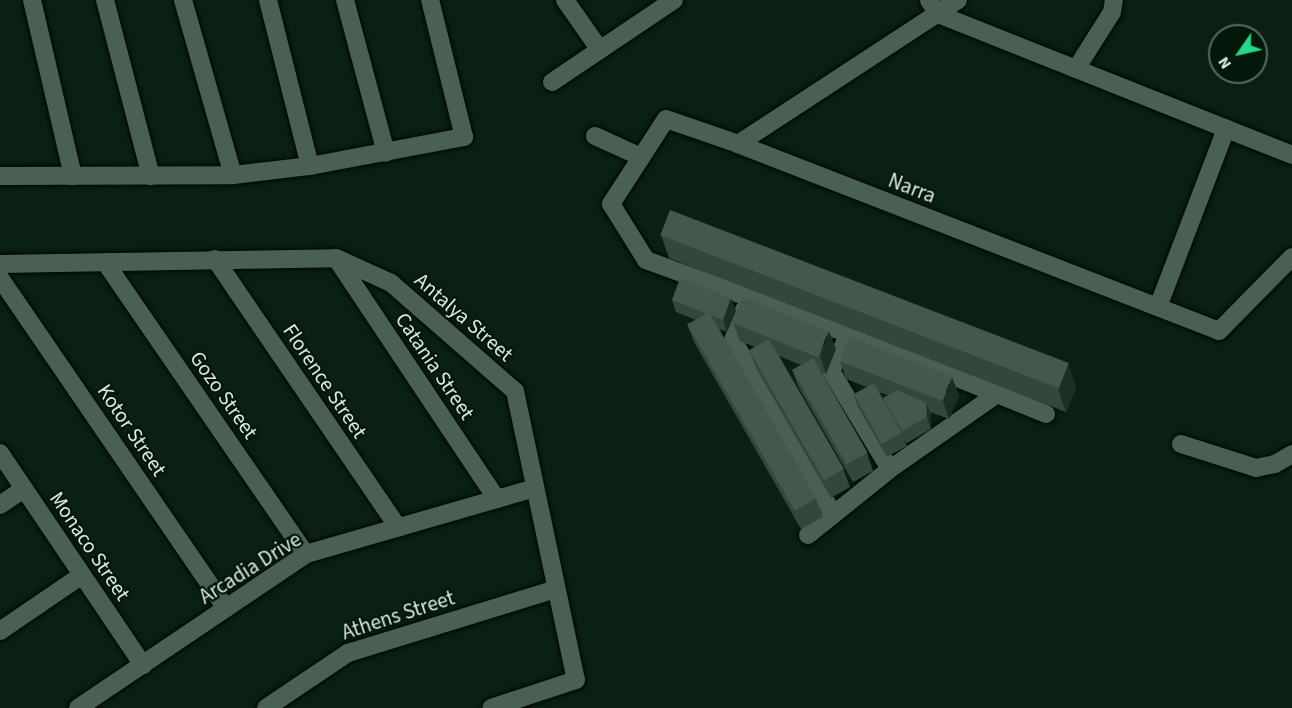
<!DOCTYPE html>
<style>
body{margin:0}
#map{position:relative;width:1292px;height:708px;overflow:hidden;background:#0b2014;font-family:"Source Sans 3",sans-serif}
div>[style]{position:absolute}
[style*='--x']{left:calc(var(--x)*1px);top:calc(var(--y)*1px);width:calc(var(--w)*1px);rotate:calc(var(--a)*1deg)}
.roads{filter:drop-shadow(0 0 2px #000902) drop-shadow(0 0 2px #000902)}
.minor>*{height:18px;margin:-9px;padding:0 9px;transform-origin:9px;border-radius:9px;background:#4a6052}
.wall>*{inset:0;background:#33473a}
.shaded-wall>*{inset:0;background:#1b3024}
.building>*{inset:0;background:#45584c;transform-origin:0 0}
span{translate:-50% -50%;white-space:nowrap;text-align:center;line-height:1.15;-webkit-text-stroke:4.5px #03170b;paint-order:stroke}
.street-label{font-size:21px;color:#dbe8e0}
.north{position:absolute;left:1208px;top:24px;width:60px;height:60px;box-sizing:border-box;background:#03170b;border:2px solid #596b60;border-radius:50%;rotate:236deg;font-size:16px;font-weight:700;line-height:24px;text-align:center;color:#dbe8e0}
.north::after{content:'';display:block;margin:auto;width:21px;height:27px;background:#25d886;clip-path:polygon(50% 0,100% 100%,50% 72%,0 100%)}
</style>
<div id="map">
<div class="roads">
<div class="minor">
<i style="--x:32;--y:0;--w:181;--a:76.9"></i>
<i style="--x:105;--y:0;--w:182;--a:75.4"></i>
<i style="--x:183;--y:0;--w:182;--a:74.1"></i>
<i style="--x:268;--y:0;--w:171;--a:75.8"></i>
<i style="--x:345;--y:0;--w:158;--a:75"></i>
<i style="--x:565;--y:0;--w:61;--a:55"></i>
<i style="--x:929;--y:0;--w:17;--a:57"></i>
<i style="--x:938;--y:14;--w:381;--a:21.7"></i>
<i style="--x:1076;--y:69;--w:67;--a:-57.7"></i>
<i style="--x:1112;--y:12;--w:12;--a:-81"></i>
<i style="--x:552;--y:82;--w:147;--a:-33.9"></i>
<i style="--x:595;--y:136;--w:51;--a:24.5"></i>
<i style="--x:738;--y:144;--w:263;--a:-33.2"></i>
<i style="--x:0;--y:176;--w:233;--a:-0.2"></i>
<i style="--x:233;--y:175;--w:78;--a:-6.7"></i>
<i style="--x:310;--y:166;--w:157;--a:-10.7"></i>
<i style="--x:464;--y:137;--w:141;--a:-103.9"></i>
<i style="--x:336;--y:258;--w:290;--a:56.3"></i>
<i style="--x:215;--y:259;--w:325;--a:55.7"></i>
<i style="--x:105;--y:262;--w:354;--a:55.5"></i>
<i style="--x:0;--y:264;--w:336;--a:-1"></i>
<i style="--x:336;--y:258;--w:60;--a:24.4"></i>
<i style="--x:391;--y:283;--w:164;--a:41.1"></i>
<i style="--x:515;--y:391;--w:295;--a:78.1"></i>
<i style="--x:576;--y:680;--w:89;--a:161.8"></i>
<i style="--x:0;--y:278;--w:400;--a:55.6"></i>
<i style="--x:1158;--y:307;--w:191;--a:-69.1"></i>
<i style="--x:744;--y:310;--w:32;--a:110"></i>
<i style="--x:733;--y:340;--w:201;--a:60.1"></i>
<i style="--x:849;--y:334;--w:41;--a:115.9"></i>
<i style="--x:831;--y:371;--w:114;--a:59"></i>
<i style="--x:1046;--y:414;--w:213;--a:-157.9"></i>
<i style="--x:849;--y:334;--w:216;--a:-160"></i>
<i style="--x:646;--y:260;--w:66;--a:-122"></i>
<i style="--x:611;--y:204;--w:101;--a:-57.1"></i>
<i style="--x:666;--y:119;--w:76;--a:19.1"></i>
<i style="--x:738;--y:144;--w:516;--a:21.24"></i>
<i style="--x:1219;--y:331;--w:104;--a:-45.4"></i>
<i style="--x:1181;--y:444;--w:79;--a:17.7"></i>
<i style="--x:1256;--y:468;--w:19;--a:-12"></i>
<i style="--x:1275;--y:464;--w:20;--a:-30"></i>
<i style="--x:0;--y:453;--w:256;--a:56"></i>
<i style="--x:0;--y:505;--w:29;--a:-34"></i>
<i style="--x:808;--y:535;--w:105;--a:-38.8"></i>
<i style="--x:890;--y:469;--w:131;--a:-35"></i>
<i style="--x:0;--y:631;--w:99;--a:-34.3"></i>
<i style="--x:78;--y:708;--w:275;--a:-34"></i>
<i style="--x:306;--y:554;--w:237;--a:-16.1"></i>
<i style="--x:266;--y:708;--w:99;--a:-33.9"></i>
<i style="--x:348;--y:653;--w:218;--a:-17.1"></i>
</div>
</div>
<div class="wall">
<i style="clip-path:polygon(661px 235px,1068px 364px,1076px 387px,1066px 412px,669px 258px)"></i>
<i style="clip-path:polygon(672px 300px,736px 311px,727px 332px,719px 329px,816px 499px,823px 517px,801px 529px,694px 342px,687px 324px,696px 320px,676px 312px)"></i>
<i style="clip-path:polygon(733px 323px,836px 349px,826px 374px,821px 372px,867px 453px,873px 471px,853px 482px,799px 388px,792px 370px,801px 365px,779px 356px,843px 469px,850px 487px,831px 498px,756px 368px,749px 350px,755px 347px,740px 341px)"></i>
<i style="clip-path:polygon(evenodd,840px 361px,959px 395px,949px 419px,930px 412px,931px 415px,931px 429px,907px 443px,904px 439px,907px 446px,887px 457px,858px 407px,854px 395px,867px 387px,846px 379px,840px 361px,878px 392px,888px 395px,883px 398px,886px 405px,878px 392px)"></i>
</div>
<div class="shaded-wall">
<i style="clip-path:polygon(731px 298px,736px 311px,727px 332px,723px 320px)"></i>
<i style="clip-path:polygon(829px 331px,836px 349px,826px 374px,820px 356px)"></i>
<i style="clip-path:polygon(1068px 364px,1076px 387px,1066px 412px,1058px 389px)"></i>
<i style="clip-path:polygon(952px 377px,959px 395px,949px 419px,943px 401px)"></i>
<i style="clip-path:polygon(926px 403px,931px 415px,931px 429px,927px 417px)"></i>
</div>
<div class="building">
<i style="left:670px;top:210px;width:427px;height:27px;rotate:21deg"></i>
<i style="clip-path:polygon(680px 278px,731px 298px,723px 320px,711px 315px,709px 312px,707px 314px,672px 300px)"></i>
<i style="left:743px;top:297px;width:92px;height:28px;rotate:22deg"></i>
<i style="left:709px;top:312px;width:215px;height:25px;rotate:60deg"></i>
<i style="left:849px;top:337px;width:110px;height:26px;rotate:21deg"></i>
<i style="left:769px;top:339px;width:150px;height:23px;rotate:60deg"></i>
<i style="left:813px;top:358px;width:109px;height:24px;rotate:60deg"></i>
<i style="left:874px;top:383px;width:57px;height:23px;rotate:61deg"></i>
<i style="clip-path:polygon(897px 390px,926px 403px,927px 417px,902px 431px,883px 398px)"></i>
</div>
<div class="street-label">
<span style="left:912px;top:188px;rotate:21deg">Narra</span>
<span style="left:464px;top:317px;rotate:41deg">Antalya Street</span>
<span style="left:435px;top:366px;rotate:56deg">Catania Street</span>
<span style="left:325px;top:381px;rotate:56deg">Florence Street</span>
<span style="left:224px;top:395px;rotate:55deg">Gozo Street</span>
<span style="left:132px;top:430px;rotate:56deg">Kotor Street</span>
<span style="left:90px;top:546px;rotate:56deg">Monaco Street</span>
<span style="left:250px;top:568px;rotate:-32deg">Arcadia Drive</span>
<span style="left:398px;top:615px;rotate:-18deg">Athens Street</span>
</div>
<div class="north">N</div>
</div>
